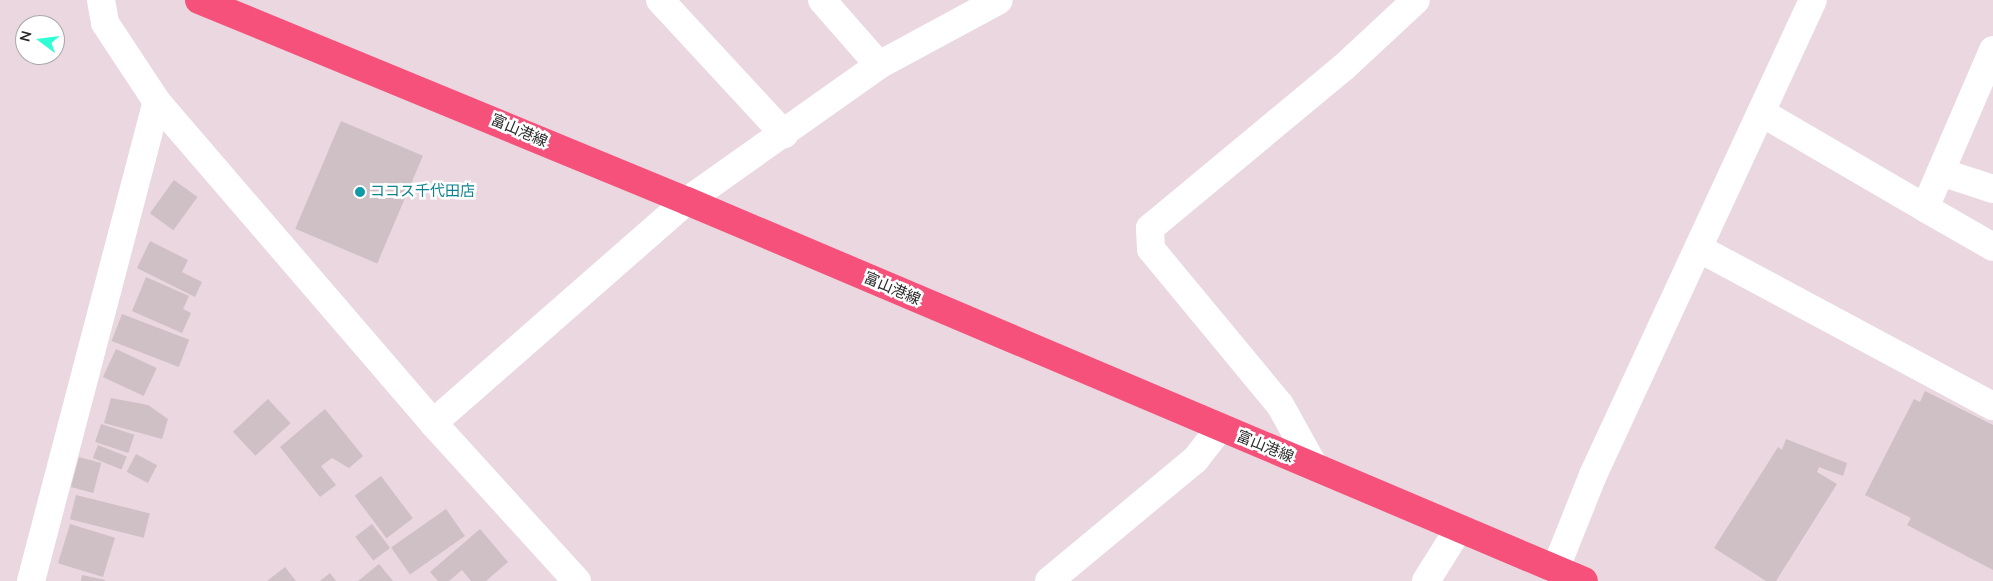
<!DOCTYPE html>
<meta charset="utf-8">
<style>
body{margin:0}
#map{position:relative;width:1993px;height:581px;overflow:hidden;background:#ead7e0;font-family:"Nunito Sans","Noto Sans JP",sans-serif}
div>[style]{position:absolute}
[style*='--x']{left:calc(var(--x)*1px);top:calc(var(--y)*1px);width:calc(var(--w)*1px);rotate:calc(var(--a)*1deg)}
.building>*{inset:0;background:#cfc0c5;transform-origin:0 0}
.minor>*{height:28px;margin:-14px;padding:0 14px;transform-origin:14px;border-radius:14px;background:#fff}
.major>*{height:28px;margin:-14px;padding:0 14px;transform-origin:14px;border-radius:14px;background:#f5517a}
.dots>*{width:14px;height:14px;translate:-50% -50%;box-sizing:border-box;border:2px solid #fff;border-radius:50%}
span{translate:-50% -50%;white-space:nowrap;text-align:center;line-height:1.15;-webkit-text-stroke:5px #fff;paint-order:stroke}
.street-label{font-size:15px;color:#272727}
.culture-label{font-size:15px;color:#0d838f}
.left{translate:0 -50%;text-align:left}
.north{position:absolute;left:15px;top:15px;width:50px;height:50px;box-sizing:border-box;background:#fff;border:1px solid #a9a9a9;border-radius:50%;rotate:285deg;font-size:14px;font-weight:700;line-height:20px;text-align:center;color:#272727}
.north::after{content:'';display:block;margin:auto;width:18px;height:22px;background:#2fffd5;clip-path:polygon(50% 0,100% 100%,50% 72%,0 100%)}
</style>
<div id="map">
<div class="building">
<i style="left:341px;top:121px;width:89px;height:117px;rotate:23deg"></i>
<i style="left:174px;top:180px;width:29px;height:41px;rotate:36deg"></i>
<i style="clip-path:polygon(150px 241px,188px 260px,182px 272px,202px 282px,195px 297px,137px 268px)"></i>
<i style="clip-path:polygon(146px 277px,189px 296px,183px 309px,191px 313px,182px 333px,132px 311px)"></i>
<i style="left:122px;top:314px;width:72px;height:29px;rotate:21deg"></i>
<i style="left:116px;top:349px;width:45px;height:31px;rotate:25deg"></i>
<i style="clip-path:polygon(1925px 391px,1993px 425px,1993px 570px,1907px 525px,1911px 518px,1865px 495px,1914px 399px,1920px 402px)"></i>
<i style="clip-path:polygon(111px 398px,148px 405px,168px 419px,162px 439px,104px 423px)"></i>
<i style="left:268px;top:399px;width:33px;height:48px;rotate:47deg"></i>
<i style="clip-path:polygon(325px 409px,363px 456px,349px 468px,332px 458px,321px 466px,336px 485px,320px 497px,280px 447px)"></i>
<i style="left:101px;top:424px;width:35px;height:19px;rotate:18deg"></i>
<i style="clip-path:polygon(1786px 439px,1847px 463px,1843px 476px,1819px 467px,1817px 472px,1837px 484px,1776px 581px,1766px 581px,1714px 548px,1778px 447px,1782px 450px)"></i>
<i style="left:98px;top:445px;width:31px;height:14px;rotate:22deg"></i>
<i style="left:136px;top:454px;width:24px;height:20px;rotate:28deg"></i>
<i style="left:79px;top:457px;width:23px;height:31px;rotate:15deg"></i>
<i style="left:381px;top:476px;width:53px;height:33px;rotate:53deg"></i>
<i style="left:76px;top:495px;width:76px;height:25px;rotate:14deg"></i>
<i style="left:446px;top:509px;width:33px;height:67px;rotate:55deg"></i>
<i style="left:70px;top:524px;width:47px;height:41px;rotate:17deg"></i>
<i style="left:372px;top:524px;width:30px;height:21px;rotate:53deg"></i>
<i style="clip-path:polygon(480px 529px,508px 562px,486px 581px,471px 581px,462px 570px,449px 581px,438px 581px,430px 572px)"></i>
<i style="clip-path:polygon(379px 564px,393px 581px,358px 581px)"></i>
<i style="clip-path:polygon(285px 567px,296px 581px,267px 581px)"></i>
<i style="clip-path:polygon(330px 573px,336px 581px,320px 581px)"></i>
<i style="clip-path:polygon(82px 575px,105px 580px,105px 581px,81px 581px)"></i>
</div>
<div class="minor">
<i style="--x:101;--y:0;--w:23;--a:80"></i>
<i style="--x:105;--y:23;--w:95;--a:56.6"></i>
<i style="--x:157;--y:102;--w:423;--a:49.3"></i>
<i style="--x:433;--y:423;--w:214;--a:47.7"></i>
<i style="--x:660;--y:0;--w:183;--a:47.2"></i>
<i style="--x:822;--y:0;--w:86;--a:48.8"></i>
<i style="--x:1762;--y:113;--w:189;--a:30.2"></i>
<i style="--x:1925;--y:208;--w:172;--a:-66.7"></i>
<i style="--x:1941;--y:172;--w:55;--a:18.1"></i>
<i style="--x:1925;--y:208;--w:78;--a:29.8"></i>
<i style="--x:1698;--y:248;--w:335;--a:28.2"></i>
<i style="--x:433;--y:423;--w:337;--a:-41.2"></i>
<i style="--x:687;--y:201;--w:235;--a:-35.3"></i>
<i style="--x:879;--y:65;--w:136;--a:-28.4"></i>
<i style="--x:1314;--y:466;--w:70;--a:-119.1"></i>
<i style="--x:1280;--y:405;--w:202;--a:-129.6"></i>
<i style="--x:1151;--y:249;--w:21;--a:-93"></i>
<i style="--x:1150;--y:228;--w:252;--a:-39.7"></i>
<i style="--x:1344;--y:67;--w:98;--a:-42.9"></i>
<i style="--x:1555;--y:570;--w:102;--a:-68.2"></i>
<i style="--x:1593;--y:475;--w:523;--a:-65.15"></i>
<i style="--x:31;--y:581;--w:495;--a:-75.3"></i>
<i style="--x:1049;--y:581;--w:190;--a:-39.7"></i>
<i style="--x:1195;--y:460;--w:41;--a:-52"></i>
<i style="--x:1426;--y:581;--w:60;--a:-57.9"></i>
</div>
<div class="major">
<i style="--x:199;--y:0;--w:528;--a:22.39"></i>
<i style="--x:687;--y:201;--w:974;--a:22.96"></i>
</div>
<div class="dots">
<i style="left:360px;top:192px;background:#0f9aa8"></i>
</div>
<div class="street-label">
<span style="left:519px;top:131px;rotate:23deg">富山港線</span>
<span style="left:892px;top:289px;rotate:23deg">富山港線</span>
<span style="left:1265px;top:447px;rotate:22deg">富山港線</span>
</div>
<div class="culture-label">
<span class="left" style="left:370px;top:192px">ココス千代田店</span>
</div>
<div class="north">N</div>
</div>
